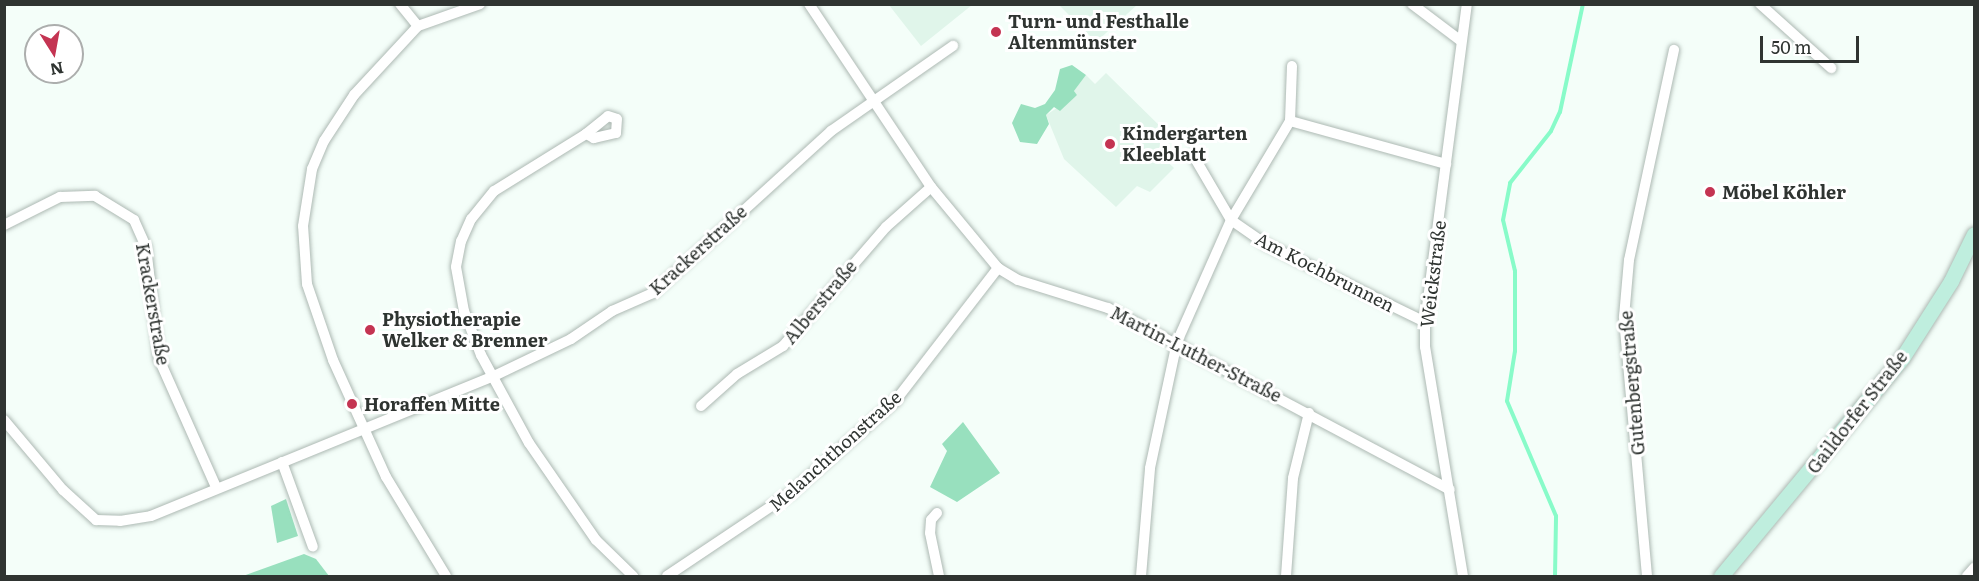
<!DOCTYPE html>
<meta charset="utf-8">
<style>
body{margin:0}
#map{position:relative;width:1979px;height:581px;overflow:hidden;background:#f4fef9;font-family:Literata,serif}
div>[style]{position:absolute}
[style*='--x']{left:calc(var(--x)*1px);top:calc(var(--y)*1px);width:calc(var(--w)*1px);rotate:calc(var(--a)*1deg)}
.built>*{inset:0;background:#e0f5ea}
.green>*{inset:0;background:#98e0be}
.stream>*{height:4px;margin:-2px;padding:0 2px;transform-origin:2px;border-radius:2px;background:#88fbc9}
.roads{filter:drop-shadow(0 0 2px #adb9b3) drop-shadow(0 0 2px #adb9b3)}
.street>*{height:10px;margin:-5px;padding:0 5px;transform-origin:5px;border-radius:5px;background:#fff}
.secondary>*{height:15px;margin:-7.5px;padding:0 7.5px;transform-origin:7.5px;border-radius:7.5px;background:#bfeede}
.dots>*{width:16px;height:16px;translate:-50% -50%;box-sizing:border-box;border:3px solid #fff;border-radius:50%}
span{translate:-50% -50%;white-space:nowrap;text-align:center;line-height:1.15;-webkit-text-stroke:6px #fff;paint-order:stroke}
.poi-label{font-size:18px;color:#2f3431;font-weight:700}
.left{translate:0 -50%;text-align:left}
.street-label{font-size:18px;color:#2f3431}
.frame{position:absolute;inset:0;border:6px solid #2f3431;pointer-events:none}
.north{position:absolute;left:24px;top:24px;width:60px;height:60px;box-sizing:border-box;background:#fff;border:2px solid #acaead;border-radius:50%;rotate:169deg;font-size:16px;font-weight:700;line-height:24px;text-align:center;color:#2f3431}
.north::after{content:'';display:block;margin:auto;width:21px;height:27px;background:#c43452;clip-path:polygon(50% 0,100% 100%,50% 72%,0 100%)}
.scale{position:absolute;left:1760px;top:36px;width:99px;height:27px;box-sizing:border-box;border:3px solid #2f3431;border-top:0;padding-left:8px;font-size:18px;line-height:21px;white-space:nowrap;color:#2f3431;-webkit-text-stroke:4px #fff;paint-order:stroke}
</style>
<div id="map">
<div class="built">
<i style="clip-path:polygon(889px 5px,972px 5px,921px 46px)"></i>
<i style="clip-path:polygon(1059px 5px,1137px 5px,1096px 42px)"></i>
<i style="clip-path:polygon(1106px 73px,1170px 136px,1156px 151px,1174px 168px,1150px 192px,1137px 186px,1116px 207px,1064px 159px,1046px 115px,1077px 95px,1074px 91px,1086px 75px,1095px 84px)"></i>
</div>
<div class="green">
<i style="clip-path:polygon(1072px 65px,1086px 75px,1074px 91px,1077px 95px,1060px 111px,1054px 107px,1046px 115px,1049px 124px,1037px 144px,1020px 142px,1012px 123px,1021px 104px,1035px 108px,1045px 104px,1055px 90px,1060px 69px)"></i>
<i style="clip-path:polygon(963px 422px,1000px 473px,957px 502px,930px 487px,947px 451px,942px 444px)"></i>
<i style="clip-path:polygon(286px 499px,298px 536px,277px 543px,271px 506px)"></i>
<i style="clip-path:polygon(304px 554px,316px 559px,329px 576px,243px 576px)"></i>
</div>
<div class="stream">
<i style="--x:1555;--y:576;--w:60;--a:-89"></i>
<i style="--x:1556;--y:516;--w:125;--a:-113.1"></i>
<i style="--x:1507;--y:401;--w:51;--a:-80.9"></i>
<i style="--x:1515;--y:351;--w:80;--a:-90"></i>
<i style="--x:1515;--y:271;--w:52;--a:-103.2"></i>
<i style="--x:1503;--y:220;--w:38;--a:-79"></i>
<i style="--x:1510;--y:183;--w:66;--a:-51.7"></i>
<i style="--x:1551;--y:131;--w:21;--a:-65"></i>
<i style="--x:1560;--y:112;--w:110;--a:-78"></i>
</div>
<div class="roads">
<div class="street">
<i style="--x:400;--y:4;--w:28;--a:51"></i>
<i style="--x:809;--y:4;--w:220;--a:56.3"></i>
<i style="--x:931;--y:187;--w:105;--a:50.4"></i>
<i style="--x:998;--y:268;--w:23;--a:31"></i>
<i style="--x:1018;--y:280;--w:94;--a:17.3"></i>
<i style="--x:1108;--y:308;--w:387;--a:28"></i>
<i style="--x:1412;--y:4;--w:61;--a:37.1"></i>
<i style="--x:1760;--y:4;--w:96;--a:42"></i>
<i style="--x:608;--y:116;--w:9;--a:18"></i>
<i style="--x:617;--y:119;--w:14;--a:94"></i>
<i style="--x:616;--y:133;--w:23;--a:167"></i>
<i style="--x:594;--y:138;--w:9;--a:-153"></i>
<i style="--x:586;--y:134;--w:28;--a:-39"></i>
<i style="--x:1290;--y:121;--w:162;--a:15.4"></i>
<i style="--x:586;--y:134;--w:108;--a:148.2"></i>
<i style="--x:494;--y:191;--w:36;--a:129"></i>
<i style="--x:471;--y:219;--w:24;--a:114"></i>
<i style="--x:461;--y:241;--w:26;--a:101"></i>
<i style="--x:456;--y:267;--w:45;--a:79.7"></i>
<i style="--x:464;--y:311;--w:47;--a:68.9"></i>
<i style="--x:481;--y:355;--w:100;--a:61.4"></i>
<i style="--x:529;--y:443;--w:118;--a:55.4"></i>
<i style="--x:596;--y:540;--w:52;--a:44.2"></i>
<i style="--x:1193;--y:155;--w:75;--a:59.7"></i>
<i style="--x:1231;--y:220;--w:44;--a:34.8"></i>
<i style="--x:1267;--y:245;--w:176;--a:26"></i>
<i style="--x:4;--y:225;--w:63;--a:-26.6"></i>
<i style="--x:60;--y:197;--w:35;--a:-2"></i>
<i style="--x:95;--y:196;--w:46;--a:31.6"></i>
<i style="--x:134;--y:220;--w:30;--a:66"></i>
<i style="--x:146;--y:247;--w:113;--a:83.4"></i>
<i style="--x:159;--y:359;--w:140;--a:66"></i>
<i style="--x:701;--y:406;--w:48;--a:-41.6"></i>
<i style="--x:737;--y:374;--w:54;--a:-31.3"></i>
<i style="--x:783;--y:346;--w:157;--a:-49.1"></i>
<i style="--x:886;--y:227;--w:60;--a:-41.6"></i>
<i style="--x:4;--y:420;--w:92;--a:49.9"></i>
<i style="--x:63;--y:490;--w:45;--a:42.3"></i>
<i style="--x:96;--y:520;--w:24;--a:2"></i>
<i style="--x:120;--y:521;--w:31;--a:-9"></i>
<i style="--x:151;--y:516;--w:370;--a:-22.2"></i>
<i style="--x:494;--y:376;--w:85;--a:-25.7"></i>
<i style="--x:571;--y:339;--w:50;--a:-34.3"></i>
<i style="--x:612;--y:311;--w:45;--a:-23.7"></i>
<i style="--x:653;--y:293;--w:241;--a:-42.3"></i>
<i style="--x:831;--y:131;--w:149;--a:-34.9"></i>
<i style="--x:282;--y:462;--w:90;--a:70"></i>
<i style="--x:937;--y:513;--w:9;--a:131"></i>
<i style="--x:931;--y:520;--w:13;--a:94"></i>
<i style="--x:930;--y:533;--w:44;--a:78.2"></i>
<i style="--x:446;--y:576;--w:116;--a:-121.2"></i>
<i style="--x:386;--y:477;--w:128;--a:-114.4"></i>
<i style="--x:333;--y:360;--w:80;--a:-108.9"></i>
<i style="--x:307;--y:284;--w:58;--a:-93.9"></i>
<i style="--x:303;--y:226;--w:58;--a:-81"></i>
<i style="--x:312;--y:169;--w:30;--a:-67"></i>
<i style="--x:324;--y:141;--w:55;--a:-56.9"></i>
<i style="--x:354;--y:95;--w:94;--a:-47.2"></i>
<i style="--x:418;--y:26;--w:66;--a:-19.5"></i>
<i style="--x:667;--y:576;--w:149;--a:-33.8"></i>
<i style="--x:791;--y:493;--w:140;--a:-41.5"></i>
<i style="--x:896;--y:400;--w:167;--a:-52.3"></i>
<i style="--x:1141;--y:576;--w:108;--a:-85.2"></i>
<i style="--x:1150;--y:468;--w:129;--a:-77.9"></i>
<i style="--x:1177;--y:342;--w:133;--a:-66.1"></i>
<i style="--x:1231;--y:220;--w:115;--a:-59.2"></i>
<i style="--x:1290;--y:121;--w:55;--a:-87.9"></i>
<i style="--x:1286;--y:576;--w:98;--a:-85.9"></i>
<i style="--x:1293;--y:478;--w:67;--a:-76.2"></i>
<i style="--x:1463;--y:576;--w:232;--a:-99.4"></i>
<i style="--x:1425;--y:347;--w:25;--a:-90"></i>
<i style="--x:1425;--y:322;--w:321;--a:-82.5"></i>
<i style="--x:1647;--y:576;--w:260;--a:-95.1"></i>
<i style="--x:1624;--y:317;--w:57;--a:-85"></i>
<i style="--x:1629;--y:260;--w:215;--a:-77.9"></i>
<i style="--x:1967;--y:576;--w:11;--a:-49"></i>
</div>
<div class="secondary">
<i style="--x:1721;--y:576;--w:283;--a:-50.3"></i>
<i style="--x:1902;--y:358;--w:91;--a:-57.5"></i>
<i style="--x:1951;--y:281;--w:52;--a:-63.9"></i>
</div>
</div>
<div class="dots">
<i style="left:996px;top:32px;background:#c43452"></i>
<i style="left:1110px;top:144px;background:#c43452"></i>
<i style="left:1710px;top:192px;background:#c43452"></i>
<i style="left:370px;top:330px;background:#c43452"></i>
<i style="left:352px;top:404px;background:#c43452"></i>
</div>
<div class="poi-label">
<span class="left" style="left:1008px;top:32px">Turn- und Festhalle<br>Altenmünster</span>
<span class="left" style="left:1122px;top:144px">Kindergarten<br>Kleeblatt</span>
<span class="left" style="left:1722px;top:192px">Möbel Köhler</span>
<span class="left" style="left:382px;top:330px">Physiotherapie<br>Welker &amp; Brenner</span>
<span class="left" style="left:364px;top:404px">Horaffen Mitte</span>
</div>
<div class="street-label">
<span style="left:698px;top:250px;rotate:-42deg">Krackerstraße</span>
<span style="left:1325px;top:272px;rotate:27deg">Am Kochbrunnen</span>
<span style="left:1433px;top:274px;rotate:-83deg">Weickstraße</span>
<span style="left:820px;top:302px;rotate:-50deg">Alberstraße</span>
<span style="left:153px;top:304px;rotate:80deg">Krackerstraße</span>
<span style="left:1196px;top:354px;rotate:27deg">Martin-Luther-Straße</span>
<span style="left:1632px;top:383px;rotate:-95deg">Gutenbergstraße</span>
<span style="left:1857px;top:412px;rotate:-52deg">Gaildorfer Straße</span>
<span style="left:835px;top:451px;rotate:-42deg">Melanchthonstraße</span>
</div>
<div class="frame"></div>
<div class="north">N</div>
<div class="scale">50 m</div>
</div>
